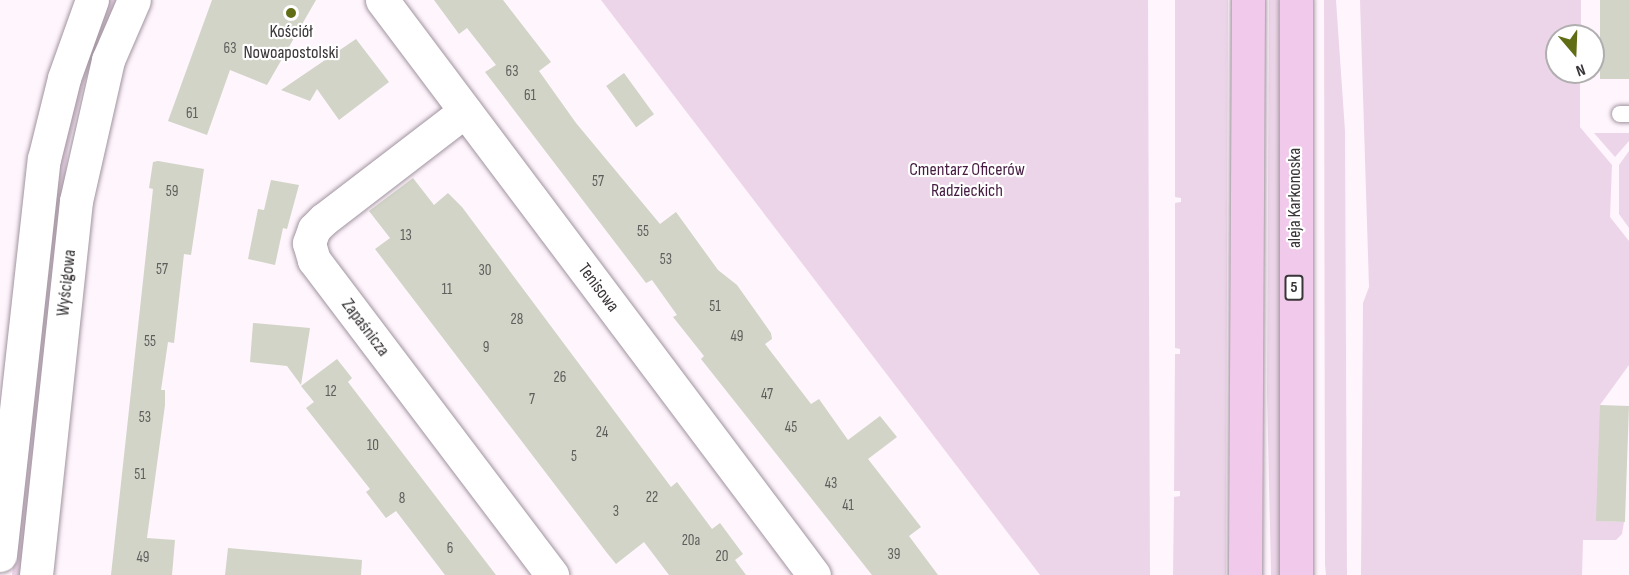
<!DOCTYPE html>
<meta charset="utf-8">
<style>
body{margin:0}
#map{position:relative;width:1629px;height:575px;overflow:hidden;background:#fff5fd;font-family:"Sofia Sans Condensed",sans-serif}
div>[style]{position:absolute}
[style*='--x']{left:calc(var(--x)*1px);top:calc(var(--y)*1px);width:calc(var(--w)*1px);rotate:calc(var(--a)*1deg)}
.green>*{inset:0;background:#edd5e9}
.building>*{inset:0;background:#d1d4c7;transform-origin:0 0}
.roads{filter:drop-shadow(0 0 2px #a0949e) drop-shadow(0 0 2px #a0949e)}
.lane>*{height:16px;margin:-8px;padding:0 8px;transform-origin:8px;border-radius:8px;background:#fff}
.street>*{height:33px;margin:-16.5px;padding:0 16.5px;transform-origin:16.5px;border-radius:16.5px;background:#fff}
.secondary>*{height:33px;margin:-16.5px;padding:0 16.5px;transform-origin:16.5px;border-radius:16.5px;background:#fff}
.primary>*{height:33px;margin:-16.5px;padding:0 16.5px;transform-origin:16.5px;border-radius:16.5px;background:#f1caeb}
.dots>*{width:16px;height:16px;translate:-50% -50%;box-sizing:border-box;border:3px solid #fff;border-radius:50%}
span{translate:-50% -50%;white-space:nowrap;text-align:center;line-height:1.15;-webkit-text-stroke:4.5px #fff;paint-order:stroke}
.number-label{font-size:15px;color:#5f5d5c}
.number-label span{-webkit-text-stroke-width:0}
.shield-label span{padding:2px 4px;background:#fff;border:2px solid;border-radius:4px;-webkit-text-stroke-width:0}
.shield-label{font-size:16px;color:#393538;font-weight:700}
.poi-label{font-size:18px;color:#393538}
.park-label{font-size:18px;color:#461c42}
.street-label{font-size:18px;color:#393538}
.north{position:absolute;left:1545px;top:24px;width:60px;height:60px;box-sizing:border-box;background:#fff;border:2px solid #b0aeaf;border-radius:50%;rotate:161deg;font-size:16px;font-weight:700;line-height:24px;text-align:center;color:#393538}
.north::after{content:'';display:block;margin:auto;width:21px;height:27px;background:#616d15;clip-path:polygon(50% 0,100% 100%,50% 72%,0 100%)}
</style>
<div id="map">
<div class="green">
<i style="clip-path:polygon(109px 0,116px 0,84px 83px,68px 149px,21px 575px,12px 575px,56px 182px,72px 101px)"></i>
<i style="clip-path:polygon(601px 0,1148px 0,1150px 575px,1040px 575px)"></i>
<i style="clip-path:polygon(1175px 0,1228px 0,1226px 575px,1173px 575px,1174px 497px,1180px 496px,1180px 491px,1174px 491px,1175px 354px,1180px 354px,1180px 349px,1175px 348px,1175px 203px,1181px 202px,1181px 198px,1175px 197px)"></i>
<i style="clip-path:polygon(1269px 0,1279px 0,1282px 575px,1271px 575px,1271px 572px,1267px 393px)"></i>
<i style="clip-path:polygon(1324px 0,1336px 0,1345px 131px,1347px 575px,1326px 575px,1325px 565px)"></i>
<i style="clip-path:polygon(1360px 0,1581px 0,1581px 36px,1557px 36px,1557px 72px,1580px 72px,1580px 127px,1612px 165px,1610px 217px,1629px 241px,1629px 365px,1600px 405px,1601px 521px,1624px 522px,1622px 534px,1616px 540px,1583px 540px,1582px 575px,1361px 575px,1363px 303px,1369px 287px)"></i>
<i style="clip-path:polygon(1594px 133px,1629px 133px,1629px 141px,1615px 157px)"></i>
<i style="clip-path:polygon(1629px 151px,1629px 228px,1619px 214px,1619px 165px)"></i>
</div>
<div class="building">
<i style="clip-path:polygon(212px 0,316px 0,267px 85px,230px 70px,207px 135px,168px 121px)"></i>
<i style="clip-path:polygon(434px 0,503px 0,551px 62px,539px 71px,576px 123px,660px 224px,676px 212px,718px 270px,737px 285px,771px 333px,772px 339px,765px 344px,811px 404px,819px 399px,848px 440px,880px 416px,897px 437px,868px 459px,921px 527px,909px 536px,938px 575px,872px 575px,701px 359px,704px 356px,673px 317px,677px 315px,652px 280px,646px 283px,485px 72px,496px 65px,467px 28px,459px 34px)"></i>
<i style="left:1600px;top:0;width:29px;height:79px"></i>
<i style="clip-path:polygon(356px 39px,389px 82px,339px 120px,317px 89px,310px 101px,281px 90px)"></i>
<i style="left:624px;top:73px;width:51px;height:22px;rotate:54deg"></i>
<i style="clip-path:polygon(158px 161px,204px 169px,191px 255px,184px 254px,174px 343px,168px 342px,161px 390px,165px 390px,165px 405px,147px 538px,175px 540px,172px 575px,111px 575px,153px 189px,149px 188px,153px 162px)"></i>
<i style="clip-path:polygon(413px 178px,434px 205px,448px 193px,462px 207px,671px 487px,677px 482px,712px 529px,720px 523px,743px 554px,735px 560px,746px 575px,669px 575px,644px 542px,616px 564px,607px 553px,375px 249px,390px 238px,369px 211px)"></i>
<i style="clip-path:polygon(271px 180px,299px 185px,287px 229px,283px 228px,275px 265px,248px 259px,258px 209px,264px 210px)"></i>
<i style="clip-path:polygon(253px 323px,310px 328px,301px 385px,287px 366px,250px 362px)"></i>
<i style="clip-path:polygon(337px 359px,352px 378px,348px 382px,496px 575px,445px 575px,396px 511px,386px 518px,366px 492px,370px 489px,306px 408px,314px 402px,301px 386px)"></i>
<i style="left:1600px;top:405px;width:29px;height:116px;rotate:2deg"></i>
<i style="clip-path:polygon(228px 548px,362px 560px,361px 575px,225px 575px)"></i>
</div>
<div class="roads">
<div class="lane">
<i style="--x:1620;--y:114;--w:9;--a:0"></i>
</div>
<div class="street">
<i style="--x:382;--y:0;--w:719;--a:53.08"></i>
<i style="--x:465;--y:111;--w:178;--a:142.5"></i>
<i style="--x:324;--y:219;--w:14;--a:135"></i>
<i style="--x:314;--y:229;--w:15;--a:110"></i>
<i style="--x:309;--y:243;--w:18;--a:74"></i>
<i style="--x:314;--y:260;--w:395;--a:52.9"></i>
</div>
<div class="secondary">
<i style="--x:0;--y:555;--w:398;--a:-83.7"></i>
<i style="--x:44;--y:159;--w:83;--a:-76.1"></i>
<i style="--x:64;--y:78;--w:83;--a:-70.3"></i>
<i style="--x:36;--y:575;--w:376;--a:-83.9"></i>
<i style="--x:76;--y:201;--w:145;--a:-77.2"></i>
<i style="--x:108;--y:60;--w:65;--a:-66.6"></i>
</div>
<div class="primary">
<i style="--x:1296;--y:0;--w:575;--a:90"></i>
<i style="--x:1245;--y:575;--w:575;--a:-89.7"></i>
</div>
</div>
<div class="dots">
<i style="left:291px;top:13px;background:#616d15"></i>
</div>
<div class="number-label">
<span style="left:230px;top:49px">63</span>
<span style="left:512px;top:72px">63</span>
<span style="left:530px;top:96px">61</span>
<span style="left:192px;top:114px">61</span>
<span style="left:598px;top:182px">57</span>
<span style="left:172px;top:192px">59</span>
<span style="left:643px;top:232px">55</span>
<span style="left:406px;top:236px">13</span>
<span style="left:666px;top:260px">53</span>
<span style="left:162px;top:270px">57</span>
<span style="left:485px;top:271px">30</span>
<span style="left:447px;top:290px">11</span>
<span style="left:715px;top:307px">51</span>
<span style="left:517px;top:320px">28</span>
<span style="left:737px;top:337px">49</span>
<span style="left:150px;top:342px">55</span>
<span style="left:486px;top:348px">9</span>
<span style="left:560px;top:378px">26</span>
<span style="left:331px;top:392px">12</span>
<span style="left:767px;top:395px">47</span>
<span style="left:532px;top:400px">7</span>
<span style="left:145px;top:418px">53</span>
<span style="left:791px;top:428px">45</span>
<span style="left:602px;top:433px">24</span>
<span style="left:373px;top:446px">10</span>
<span style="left:574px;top:457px">5</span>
<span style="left:140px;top:475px">51</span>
<span style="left:831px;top:484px">43</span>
<span style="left:652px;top:498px">22</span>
<span style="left:402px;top:499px">8</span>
<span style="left:848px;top:506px">41</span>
<span style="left:616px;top:512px">3</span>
<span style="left:691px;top:541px">20a</span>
<span style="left:450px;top:549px">6</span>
<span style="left:894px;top:555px">39</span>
<span style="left:722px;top:557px">20</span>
<span style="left:143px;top:558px">49</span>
</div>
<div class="shield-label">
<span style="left:1294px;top:288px">5</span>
</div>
<div class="poi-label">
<span style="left:291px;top:43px">Kościół<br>Nowoapostolski</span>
</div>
<div class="park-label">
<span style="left:967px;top:181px">Cmentarz Oficerów<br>Radzieckich</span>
</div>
<div class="street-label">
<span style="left:1295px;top:198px;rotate:-90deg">aleja Karkonoska</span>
<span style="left:67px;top:283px;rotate:-84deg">Wyścigowa</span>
<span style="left:598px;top:288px;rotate:53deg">Tenisowa</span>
<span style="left:365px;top:328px;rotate:53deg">Zapaśnicza</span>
</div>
<div class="north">N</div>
</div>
